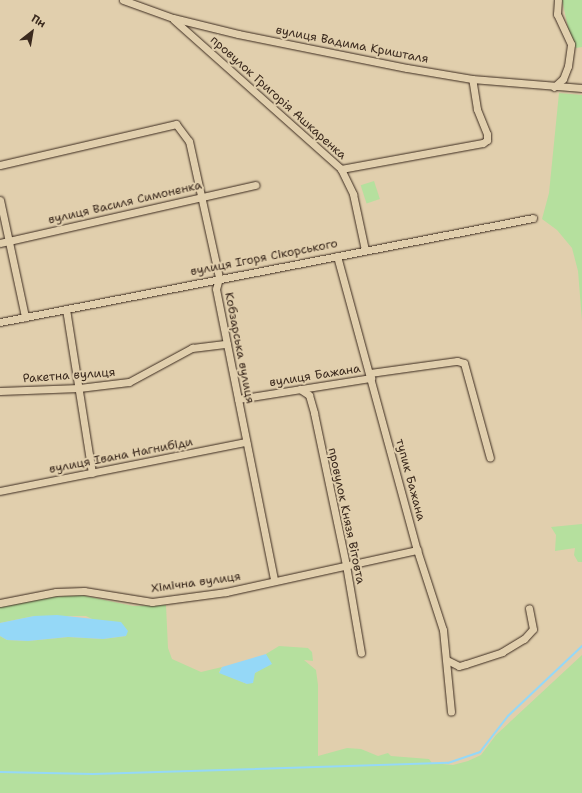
<!DOCTYPE html>
<meta charset="utf-8">
<style>
body{margin:0}
#map{position:relative;width:582px;height:793px;overflow:hidden;background:#e1cfad;font-family:"Shantell Sans",sans-serif}
div>[style]{position:absolute}
[style*='--x']{left:calc(var(--x)*1px);top:calc(var(--y)*1px);width:calc(var(--w)*1px);rotate:calc(var(--a)*1deg)}
.green>*{inset:0;background:#b5e09e;transform-origin:0 0}
.water>*{inset:0;background:#95d8f7}
.stream>*{height:2px;margin:-1px;padding:0 1px;transform-origin:1px;border-radius:1px;background:#95d8f7}
.roads{filter:drop-shadow(0 0 1px #3b2a1e) drop-shadow(0 0 1px #3b2a1e)}
.street>*{height:7px;margin:-3.5px;padding:0 3.5px;transform-origin:3.5px;border-radius:3.5px;background:#e1cfad}
span{translate:-50% -50%;white-space:nowrap;text-align:center;line-height:1.15;-webkit-text-stroke:4px #e1cfad;paint-order:stroke}
.street-label{font-size:12px;color:#3b2a1e}
.north{position:absolute;left:12px;top:12px;width:40px;height:40px;-webkit-text-stroke:3px #e1cfad;paint-order:stroke;rotate:31deg;font-size:11px;font-weight:700;line-height:16px;text-align:center;color:#3b2a1e}
.north::after{content:'';display:block;margin:auto;width:14px;height:18px;background:#3b2a1e;clip-path:polygon(50% 0,100% 100%,50% 72%,0 100%)}
</style>
<div id="map">
<div class="green">
<i style="clip-path:polygon(562px 0,582px 0,582px 47px,576px 48px,569px 32px)"></i>
<i style="clip-path:polygon(559px 93px,582px 95px,582px 321px,578px 271px,572px 248px,557px 230px,542px 219px,549px 193px)"></i>
<i style="left:374px;top:181px;width:19px;height:14px;rotate:72deg"></i>
<i style="clip-path:polygon(582px 524px,582px 562px,578px 562px,574px 555px,575px 548px,555px 551px,556px 535px,551px 527px)"></i>
<i style="clip-path:polygon(81px 595px,133px 606px,166px 605px,168px 648px,172px 659px,201px 672px,222px 667px,219px 672px,247px 684px,255px 673px,266px 666px,266px 654px,279px 646px,308px 648px,312px 652px,313px 661px,304px 660px,316px 670px,318px 685px,318px 756px,347px 748px,361px 749px,378px 756px,388px 753px,391px 756px,429px 759px,432px 763px,453px 765px,468px 761px,481px 755px,496px 735px,582px 655px,582px 793px,0 793px,0 636px,7px 640px,28px 641px,68px 637px,103px 639px,126px 636px,86px 616px,34px 616px,0 623px,0 607px,52px 597px)"></i>
</div>
<div class="water">
<i style="clip-path:polygon(57px 615px,121px 622px,128px 631px,126px 636px,103px 639px,68px 637px,28px 641px,7px 640px,0 636px,0 623px,34px 616px)"></i>
<i style="clip-path:polygon(266px 654px,272px 664px,255px 673px,253px 683px,247px 684px,219px 673px,222px 667px)"></i>
</div>
<div class="stream">
<i style="--x:0;--y:772;--w:93;--a:1.2"></i>
<i style="--x:93;--y:774;--w:355;--a:-1.8"></i>
<i style="--x:448;--y:763;--w:34;--a:-19"></i>
<i style="--x:480;--y:752;--w:46;--a:-52.1"></i>
<i style="--x:508;--y:716;--w:102;--a:-43.4"></i>
</div>
<div class="roads">
<div class="street">
<i style="--x:123;--y:0;--w:53;--a:19.8"></i>
<i style="--x:173;--y:18;--w:67;--a:13.8"></i>
<i style="--x:238;--y:34;--w:172;--a:11.4"></i>
<i style="--x:407;--y:68;--w:66;--a:9.6"></i>
<i style="--x:472;--y:79;--w:110;--a:4.7"></i>
<i style="--x:174;--y:20;--w:224;--a:41.7"></i>
<i style="--x:341;--y:169;--w:28;--a:64"></i>
<i style="--x:353;--y:194;--w:57;--a:77.9"></i>
<i style="--x:554;--y:87;--w:12;--a:-42"></i>
<i style="--x:563;--y:79;--w:14;--a:-69"></i>
<i style="--x:568;--y:66;--w:22;--a:-82"></i>
<i style="--x:571;--y:44;--w:33;--a:-115"></i>
<i style="--x:557;--y:14;--w:14;--a:-86"></i>
<i style="--x:0;--y:165;--w:181;--a:-13.1"></i>
<i style="--x:176;--y:124;--w:21;--a:53"></i>
<i style="--x:189;--y:141;--w:140;--a:77.6"></i>
<i style="--x:219;--y:278;--w:11;--a:105"></i>
<i style="--x:216;--y:289;--w:297;--a:78.7"></i>
<i style="--x:341;--y:169;--w:144;--a:-10.4"></i>
<i style="--x:483;--y:143;--w:5;--a:-37"></i>
<i style="--x:487;--y:140;--w:6;--a:-90"></i>
<i style="--x:487;--y:134;--w:27;--a:-112"></i>
<i style="--x:477;--y:109;--w:30;--a:-99"></i>
<i style="--x:0;--y:200;--w:120;--a:77.9"></i>
<i style="--x:0;--y:243;--w:262;--a:-12.8"></i>
<i style="--x:337;--y:256;--w:305;--a:74.8"></i>
<i style="--x:417;--y:550;--w:84;--a:72"></i>
<i style="--x:443;--y:630;--w:82;--a:84.4"></i>
<i style="--x:66;--y:309;--w:166;--a:81"></i>
<i style="--x:0;--y:322;--w:543;--a:-11.04"></i>
<i style="--x:370;--y:373;--w:88;--a:-7.9"></i>
<i style="--x:457;--y:361;--w:7;--a:16"></i>
<i style="--x:464;--y:363;--w:98;--a:74.7"></i>
<i style="--x:300;--y:389;--w:11;--a:34"></i>
<i style="--x:309;--y:395;--w:19;--a:74"></i>
<i style="--x:314;--y:413;--w:155;--a:78.1"></i>
<i style="--x:346;--y:565;--w:89;--a:80.3"></i>
<i style="--x:0;--y:391;--w:79;--a:-2.2"></i>
<i style="--x:79;--y:388;--w:50;--a:-6.8"></i>
<i style="--x:129;--y:382;--w:72;--a:-28.4"></i>
<i style="--x:192;--y:348;--w:35;--a:-7"></i>
<i style="--x:238;--y:399;--w:135;--a:-9"></i>
<i style="--x:0;--y:491;--w:251;--a:-11.3"></i>
<i style="--x:0;--y:603;--w:57;--a:-11.1"></i>
<i style="--x:56;--y:592;--w:28;--a:-2"></i>
<i style="--x:84;--y:591;--w:69;--a:9.2"></i>
<i style="--x:152;--y:602;--w:75;--a:-7.7"></i>
<i style="--x:226;--y:592;--w:196;--a:-12.4"></i>
<i style="--x:447;--y:660;--w:13;--a:27"></i>
<i style="--x:459;--y:666;--w:7;--a:-16"></i>
<i style="--x:466;--y:664;--w:38;--a:-18"></i>
<i style="--x:502;--y:652;--w:26;--a:-31"></i>
<i style="--x:524;--y:639;--w:13;--a:-48"></i>
<i style="--x:533;--y:629;--w:21;--a:-101"></i>
</div>
</div>
<div class="street-label">
<span style="left:352px;top:45px;rotate:11deg">вулиця Вадима Кришталя</span>
<span style="left:278px;top:98px;rotate:42deg">провулок Григорія Ашкаренка</span>
<span style="left:125px;top:203px;rotate:-13deg">вулиця Василя Симоненка</span>
<span style="left:264px;top:258px;rotate:-11deg">вулиця Ігоря Сікорського</span>
<span style="left:239px;top:348px;rotate:79deg">Кобзарська вулиця</span>
<span style="left:69px;top:376px;rotate:-4deg">Ракетна вулиця</span>
<span style="left:315px;top:376px;rotate:-9deg">вулиця Бажана</span>
<span style="left:121px;top:456px;rotate:-11deg">вулиця Івана Нагнибіди</span>
<span style="left:410px;top:480px;rotate:75deg">тупик Бажана</span>
<span style="left:346px;top:516px;rotate:78deg">провулок Князя Вітовта</span>
<span style="left:196px;top:583px;rotate:-8deg">Хімічна вулиця</span>
</div>
<div class="north">Пн</div>
</div>
